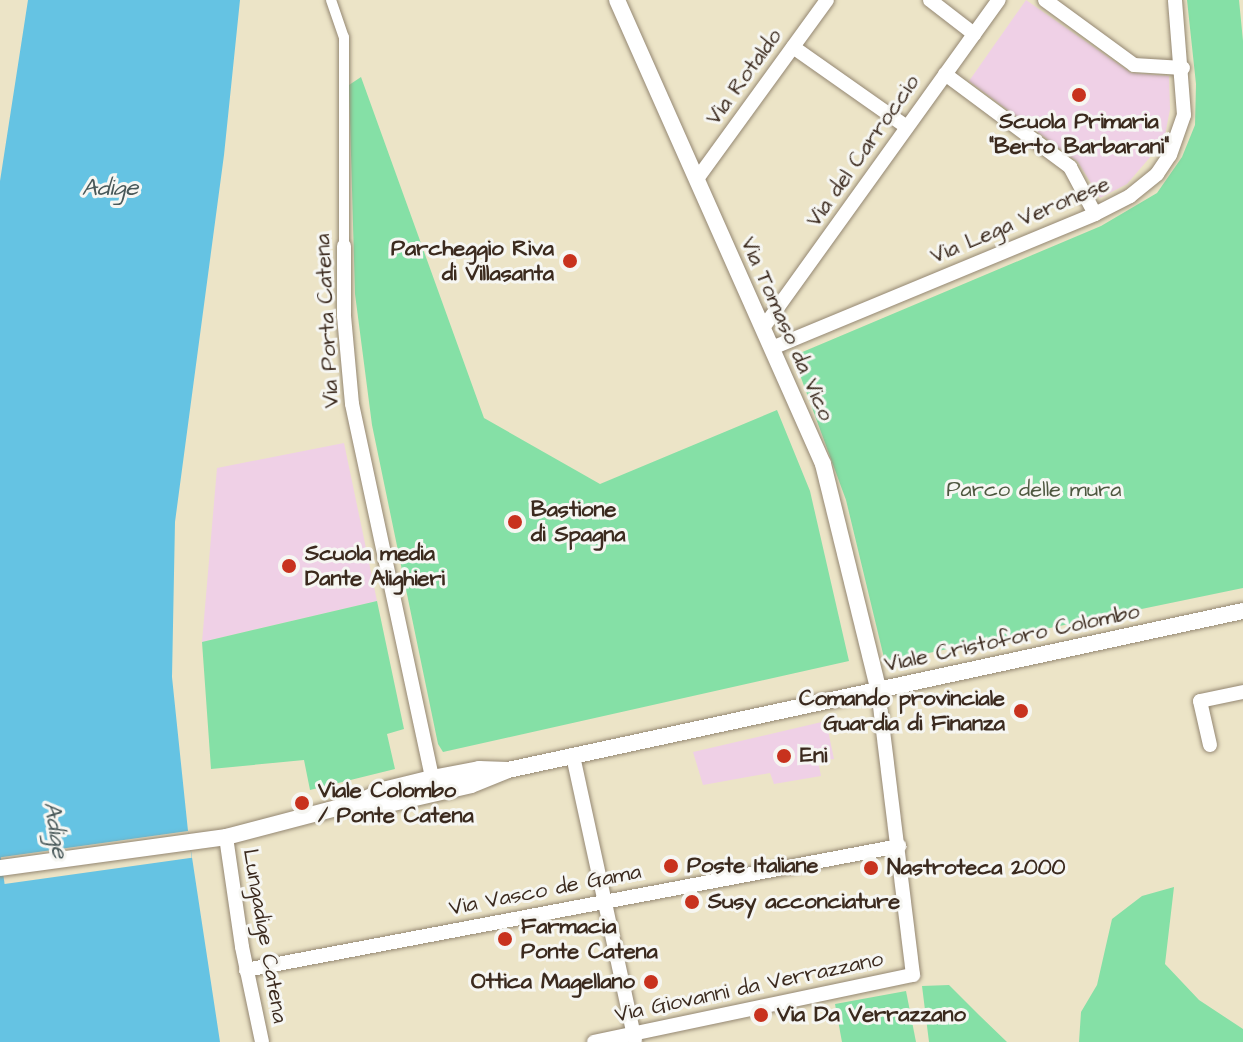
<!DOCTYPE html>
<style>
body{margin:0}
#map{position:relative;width:1243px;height:1042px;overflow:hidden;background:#ece4c7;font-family:"Architects Daughter",sans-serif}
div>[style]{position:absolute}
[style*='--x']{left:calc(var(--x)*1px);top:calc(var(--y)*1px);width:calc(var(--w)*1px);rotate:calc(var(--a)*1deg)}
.built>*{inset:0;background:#efd0e6}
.green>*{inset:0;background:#85e0a6}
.water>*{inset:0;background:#65c3e3}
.pier>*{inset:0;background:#ece4c7;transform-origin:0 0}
.roads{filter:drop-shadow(0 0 2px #948772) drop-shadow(0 0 2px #948772)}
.pedestrian>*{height:10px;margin:-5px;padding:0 5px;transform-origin:5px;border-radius:5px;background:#fff}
.minor>*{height:14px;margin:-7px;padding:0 7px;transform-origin:7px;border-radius:7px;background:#fff}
.tertiary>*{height:16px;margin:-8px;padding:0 8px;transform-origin:8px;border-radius:8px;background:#fff}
.dots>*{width:22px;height:22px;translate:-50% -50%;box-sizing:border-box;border:4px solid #f6f6f2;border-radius:50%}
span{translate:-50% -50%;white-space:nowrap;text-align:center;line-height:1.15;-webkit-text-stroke:6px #f6f6f2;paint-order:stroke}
.street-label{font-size:22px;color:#3b2a1e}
.poi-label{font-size:22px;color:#3b2a1e;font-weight:700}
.right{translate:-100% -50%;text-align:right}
.left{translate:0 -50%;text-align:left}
.park-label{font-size:22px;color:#4e5840}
.water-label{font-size:24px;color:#485859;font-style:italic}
</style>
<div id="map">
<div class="built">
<i style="clip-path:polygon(1026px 0,1131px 73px,1169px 76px,1170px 109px,1164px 141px,1127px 184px,1100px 198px,1078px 162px,969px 81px)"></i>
<i style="clip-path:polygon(344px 443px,377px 601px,202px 642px,217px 468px)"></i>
<i style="clip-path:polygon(826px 721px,834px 759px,818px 761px,821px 776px,774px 784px,770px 773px,703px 785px,693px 752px)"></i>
</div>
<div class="green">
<i style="clip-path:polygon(1187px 0,1239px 0,1243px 41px,1243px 588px,885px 662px,846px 500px,793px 356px,1101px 226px,1157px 193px,1182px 157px,1195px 125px,1196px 84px)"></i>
<i style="clip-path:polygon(361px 77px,484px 418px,600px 484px,777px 410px,810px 491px,849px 661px,443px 752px,438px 744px,372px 425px,355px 294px,349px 85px)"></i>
<i style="clip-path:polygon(377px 601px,404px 729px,387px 734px,395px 769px,310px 790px,304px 760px,211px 769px,202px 642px)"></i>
<i style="clip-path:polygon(1174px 887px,1165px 964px,1199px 1000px,1243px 1029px,1243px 1042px,1079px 1042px,1081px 1012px,1097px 985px,1112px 919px,1142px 896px)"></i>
<i style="clip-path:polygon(949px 985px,979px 1015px,1007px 1042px,929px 1042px,922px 986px)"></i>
<i style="clip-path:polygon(906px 991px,916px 1042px,842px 1042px,835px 1004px)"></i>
</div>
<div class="water">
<i style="clip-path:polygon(28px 0,240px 0,224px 155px,175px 522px,172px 677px,188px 831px,220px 1042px,0 1042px,0 181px)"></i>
</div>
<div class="pier">
<i style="left:188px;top:831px;width:27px;height:189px;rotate:82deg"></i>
</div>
<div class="roads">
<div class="pedestrian">
<i style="--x:331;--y:0;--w:39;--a:71"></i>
<i style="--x:344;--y:37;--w:209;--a:90"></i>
</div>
<div class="minor">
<i style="--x:930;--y:0;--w:56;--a:37.7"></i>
<i style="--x:1045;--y:0;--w:110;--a:36.1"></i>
<i style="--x:1134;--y:65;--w:49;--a:3.5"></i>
<i style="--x:793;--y:47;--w:139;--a:35.1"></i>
<i style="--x:945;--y:74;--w:156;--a:36.6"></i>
<i style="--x:1070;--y:167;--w:53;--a:62"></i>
<i style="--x:697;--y:179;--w:221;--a:-54"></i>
<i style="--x:344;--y:246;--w:70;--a:90"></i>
<i style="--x:344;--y:316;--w:88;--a:84.8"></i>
<i style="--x:352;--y:404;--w:382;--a:77.9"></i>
<i style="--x:763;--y:328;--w:404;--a:-54.3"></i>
<i style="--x:772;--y:348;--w:350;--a:-22.5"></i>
<i style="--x:1095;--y:214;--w:39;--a:-27"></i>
<i style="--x:1130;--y:196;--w:35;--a:-39"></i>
<i style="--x:1157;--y:174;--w:23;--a:-56"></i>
<i style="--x:1170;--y:155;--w:42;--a:-70.7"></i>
<i style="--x:1184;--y:115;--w:115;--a:-94.5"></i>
<i style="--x:1210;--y:745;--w:45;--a:-102.8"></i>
<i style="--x:1200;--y:701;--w:44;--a:-11.8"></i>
<i style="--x:573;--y:756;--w:291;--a:77.7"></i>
<i style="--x:226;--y:837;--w:111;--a:81.7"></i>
<i style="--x:242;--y:947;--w:97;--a:78.1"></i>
<i style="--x:246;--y:970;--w:665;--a:-10.75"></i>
<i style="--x:594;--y:1042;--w:326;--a:-11.9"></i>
<i style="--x:913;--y:975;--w:289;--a:-97"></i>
</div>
<div class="tertiary">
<i style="--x:617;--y:0;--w:508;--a:66.06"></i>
<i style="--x:823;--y:464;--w:231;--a:76.2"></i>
<i style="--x:362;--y:803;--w:27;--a:2"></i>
<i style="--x:389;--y:804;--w:84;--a:-13"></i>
<i style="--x:471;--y:785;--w:38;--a:-22"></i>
<i style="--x:0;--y:868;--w:228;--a:-7.8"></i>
<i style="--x:226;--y:837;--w:134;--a:-14.7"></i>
<i style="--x:356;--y:803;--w:34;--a:-24"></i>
<i style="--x:387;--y:789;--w:46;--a:-13.7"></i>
<i style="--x:432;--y:778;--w:48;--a:-10.8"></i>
<i style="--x:479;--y:769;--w:29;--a:2"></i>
<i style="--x:508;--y:770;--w:752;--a:-12.21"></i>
</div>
</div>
<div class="dots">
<i style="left:1079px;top:95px;background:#c8321e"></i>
<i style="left:570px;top:261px;background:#c8321e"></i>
<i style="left:515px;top:522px;background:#c8321e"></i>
<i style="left:289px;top:566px;background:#c8321e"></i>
<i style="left:1021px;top:711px;background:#c8321e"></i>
<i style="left:784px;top:756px;background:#c8321e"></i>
<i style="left:302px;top:803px;background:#c8321e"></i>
<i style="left:671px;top:866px;background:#c8321e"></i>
<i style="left:871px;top:868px;background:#c8321e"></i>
<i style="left:692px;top:902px;background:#c8321e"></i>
<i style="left:505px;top:939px;background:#c8321e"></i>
<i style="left:651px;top:982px;background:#c8321e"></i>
<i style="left:761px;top:1015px;background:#c8321e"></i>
</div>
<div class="street-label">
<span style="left:744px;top:77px;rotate:-54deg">Via Rotaldo</span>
<span style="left:863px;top:151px;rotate:-55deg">Via del Carroccio</span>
<span style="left:1020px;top:220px;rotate:-23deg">Via Lega Veronese</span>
<span style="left:327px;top:321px;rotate:-93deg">Via Porta Catena</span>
<span style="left:787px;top:329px;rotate:66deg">Via Tomaso da Vico</span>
<span style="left:1012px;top:638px;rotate:-12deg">Viale Cristoforo Colombo</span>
<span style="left:545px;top:890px;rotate:-11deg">Via Vasco de Gama</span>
<span style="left:265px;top:936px;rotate:80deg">Lungadige Catena</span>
<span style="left:749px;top:987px;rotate:-12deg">Via Giovanni da Verrazzano</span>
</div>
<div class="poi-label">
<span style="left:1079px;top:134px">Scuola Primaria<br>"Berto Barbarani"</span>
<span class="right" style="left:554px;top:261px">Parcheggio Riva<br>di Villasanta</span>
<span class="left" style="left:531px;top:522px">Bastione<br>di Spagna</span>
<span class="left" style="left:305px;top:566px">Scuola media<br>Dante Alighieri</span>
<span class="right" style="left:1005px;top:711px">Comando provinciale<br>Guardia di Finanza</span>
<span class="left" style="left:800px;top:756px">Eni</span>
<span class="left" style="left:318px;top:803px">Viale Colombo<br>/ Ponte Catena</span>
<span class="left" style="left:687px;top:866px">Poste Italiane</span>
<span class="left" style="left:887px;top:868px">Nastroteca 2000</span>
<span class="left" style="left:708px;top:902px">Susy acconciature</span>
<span class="left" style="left:521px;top:939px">Farmacia<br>Ponte Catena</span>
<span class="right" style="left:635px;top:982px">Ottica Magellano</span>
<span class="left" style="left:777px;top:1015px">Via Da Verrazzano</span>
</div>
<div class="park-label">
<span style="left:1034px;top:490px">Parco delle mura</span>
</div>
<div class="water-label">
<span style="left:110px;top:189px">Adige</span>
<span style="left:55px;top:830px;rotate:81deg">Adige</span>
</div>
</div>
